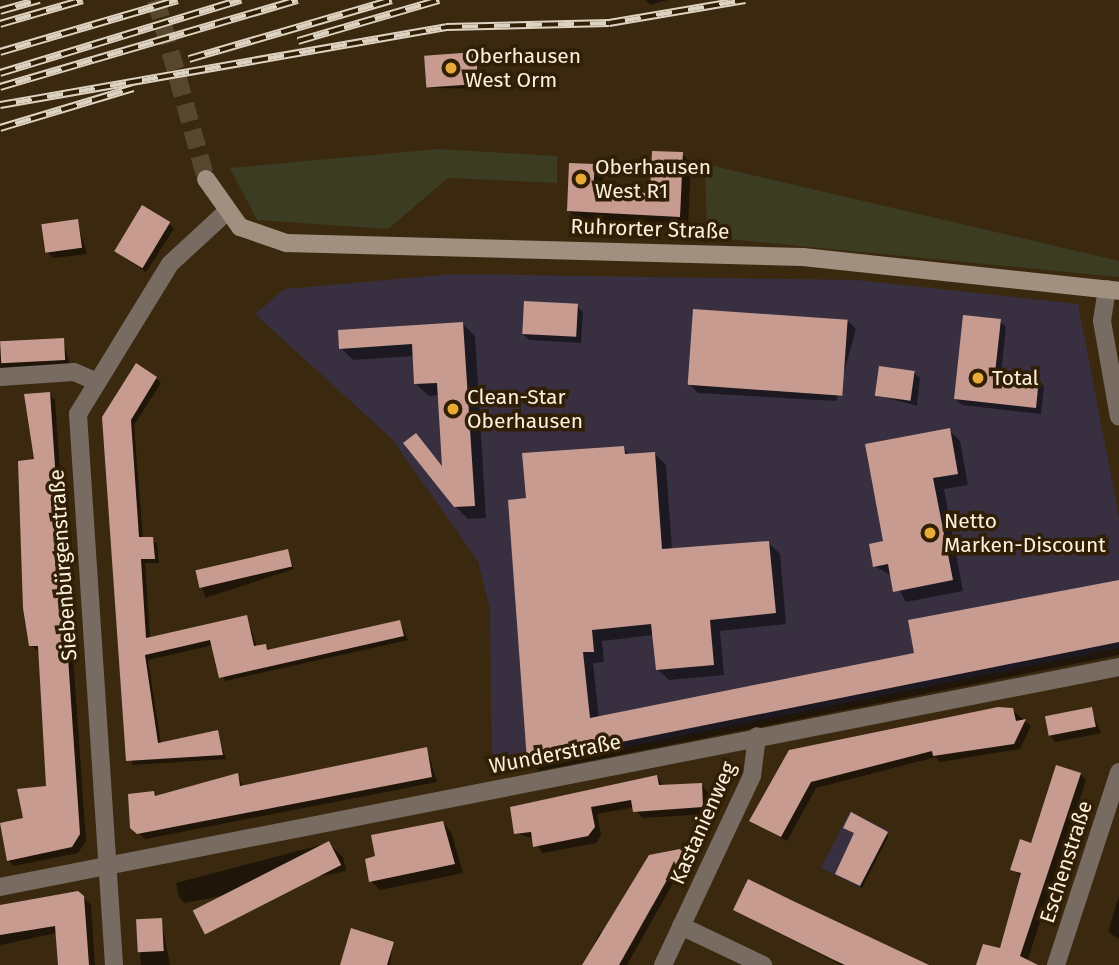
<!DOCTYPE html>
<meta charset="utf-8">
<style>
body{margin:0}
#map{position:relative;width:1119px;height:965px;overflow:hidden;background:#3a290f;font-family:"Fira Sans",sans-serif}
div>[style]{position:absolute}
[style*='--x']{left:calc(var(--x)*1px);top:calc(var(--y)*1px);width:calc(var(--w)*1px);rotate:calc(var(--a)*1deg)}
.industrial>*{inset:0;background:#383040;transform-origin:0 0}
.green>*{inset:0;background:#3b3c22}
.shadow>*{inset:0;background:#0007;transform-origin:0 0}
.building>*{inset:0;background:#c79b90;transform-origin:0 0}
.secondary-tunnel>*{height:18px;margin-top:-9px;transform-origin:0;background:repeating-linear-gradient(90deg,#57472e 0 18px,transparent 0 27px)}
.minor>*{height:18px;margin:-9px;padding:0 9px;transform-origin:9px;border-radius:9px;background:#776b62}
.secondary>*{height:18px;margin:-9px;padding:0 9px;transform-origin:9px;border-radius:9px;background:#a18f7f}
.rail>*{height:8px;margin-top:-4px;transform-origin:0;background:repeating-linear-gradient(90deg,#301f05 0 16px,#ded2c1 0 32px);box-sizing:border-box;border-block:2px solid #ded2c1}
.dots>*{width:19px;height:19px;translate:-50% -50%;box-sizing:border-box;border:4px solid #301f05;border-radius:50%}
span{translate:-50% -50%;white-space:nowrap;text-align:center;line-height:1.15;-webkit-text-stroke:7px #301f05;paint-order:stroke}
.poi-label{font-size:21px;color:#fcf0e1}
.left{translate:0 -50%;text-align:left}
.street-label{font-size:21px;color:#fcf0e1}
</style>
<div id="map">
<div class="industrial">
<i style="clip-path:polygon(453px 274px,856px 280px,1078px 304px,1119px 517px,1119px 648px,492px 774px,490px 610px,478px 561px,391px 438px,255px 314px,285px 289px)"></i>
<i style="left:850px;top:811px;width:44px;height:64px;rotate:27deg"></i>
</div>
<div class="green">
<i style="clip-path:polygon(438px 149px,557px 156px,557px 183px,448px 178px,388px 229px,257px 220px,230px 168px)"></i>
<i style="clip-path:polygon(705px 164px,1119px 261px,1119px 277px,707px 237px)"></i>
</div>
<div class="shadow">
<i style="clip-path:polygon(645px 0,668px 0,650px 5px)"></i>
<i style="clip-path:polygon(475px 54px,483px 89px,434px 88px,428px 82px)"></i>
<i style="clip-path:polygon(682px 154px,691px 163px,688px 225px,578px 220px,569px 211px,594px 166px,603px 175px,602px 193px,652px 195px)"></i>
<i style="clip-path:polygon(77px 221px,87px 254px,53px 258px,47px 252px)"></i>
<i style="clip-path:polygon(168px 223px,174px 229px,146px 272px,115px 251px)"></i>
<i style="clip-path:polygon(577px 306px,583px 312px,581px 343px,529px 340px,523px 334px)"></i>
<i style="clip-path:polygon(847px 320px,856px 329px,836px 401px,698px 393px,689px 384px)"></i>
<i style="clip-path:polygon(1000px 321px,1006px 327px,1001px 375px,1038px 379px,1044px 386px,1041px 414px,962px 405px,955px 399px)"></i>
<i style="clip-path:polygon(463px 324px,475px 336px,486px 518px,468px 519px,455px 506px,416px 435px,444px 468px,439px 395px,429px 396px,416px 384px,415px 356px,353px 360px,341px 348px)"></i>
<i style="clip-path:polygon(63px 340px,70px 365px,0 368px,0 345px)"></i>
<i style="clip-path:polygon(914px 373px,920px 378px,917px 406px,877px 395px)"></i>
<i style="clip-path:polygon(156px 378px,161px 383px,134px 425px,143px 539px,157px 543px,159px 563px,145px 563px,150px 639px,247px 617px,257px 647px,270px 651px,400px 622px,408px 640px,225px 681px,213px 645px,148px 660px,161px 744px,217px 731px,226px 759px,132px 765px,104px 417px)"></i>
<i style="clip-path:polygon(49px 394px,55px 400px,86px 841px,78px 853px,14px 866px,8px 860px,25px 819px,48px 788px,40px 652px,30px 645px,36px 461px)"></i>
<i style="clip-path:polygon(949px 430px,960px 441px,968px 485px,944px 489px,963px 591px,906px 602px,892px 576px,874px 566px)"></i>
<i style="clip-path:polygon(623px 448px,631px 456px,655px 454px,666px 465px,672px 550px,769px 543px,780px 554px,786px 624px,720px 631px,724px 675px,669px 680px,658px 670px,654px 635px,602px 641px,604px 662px,593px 663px,599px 718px,916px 655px,1119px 582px,1119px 655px,539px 771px,528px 760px,527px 500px)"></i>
<i style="left:288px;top:551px;width:19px;height:93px;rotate:72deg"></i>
<i style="clip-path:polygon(1091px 709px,1101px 733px,1056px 742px,1050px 736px)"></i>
<i style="clip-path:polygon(1012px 710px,1031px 726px,1020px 749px,940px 762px,936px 757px,816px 788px,787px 841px,751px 821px,790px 751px)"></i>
<i style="clip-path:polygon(427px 749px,437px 782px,145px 839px,132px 828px,153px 792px,158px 797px,237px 775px,244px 787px)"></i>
<i style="clip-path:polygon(1080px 774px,1086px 780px,1026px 965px,978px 965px,1001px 950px,1022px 877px,1012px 869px)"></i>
<i style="clip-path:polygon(657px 777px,664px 787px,701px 784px,708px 792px,709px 814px,642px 818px,634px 807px,597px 814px,601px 835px,596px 843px,542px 853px,534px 839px,516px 833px)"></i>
<i style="clip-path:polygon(442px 822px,451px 832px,463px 873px,380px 890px,371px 881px)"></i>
<i style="clip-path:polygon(848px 830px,889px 835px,862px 888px,839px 876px,856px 834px)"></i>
<i style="clip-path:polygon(328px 843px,343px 857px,346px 871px,185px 903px,179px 897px,176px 883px)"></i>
<i style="clip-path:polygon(684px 850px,689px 855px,627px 965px,584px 965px,600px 932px,607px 936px)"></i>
<i style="clip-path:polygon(1119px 896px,1119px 939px,1108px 932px)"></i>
<i style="clip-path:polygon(83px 897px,91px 905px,95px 965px,60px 965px,57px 933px,0 945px,0 907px)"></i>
<i style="clip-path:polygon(735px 910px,910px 965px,841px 965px)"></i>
<i style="clip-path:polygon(161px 919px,170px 965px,141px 965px,138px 921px)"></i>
<i style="clip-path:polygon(393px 943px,390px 965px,342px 965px)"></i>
</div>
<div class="building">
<i style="left:476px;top:52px;width:32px;height:52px;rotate:86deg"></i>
<i style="clip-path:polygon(652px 151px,683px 152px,680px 217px,567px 211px,569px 163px,595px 164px,593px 191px,650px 193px)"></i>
<i style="left:142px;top:205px;width:33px;height:54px;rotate:31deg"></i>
<i style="left:78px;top:219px;width:29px;height:37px;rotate:82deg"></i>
<i style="left:524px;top:301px;width:54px;height:33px;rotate:3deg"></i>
<i style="left:693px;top:309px;width:155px;height:76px;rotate:4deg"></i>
<i style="clip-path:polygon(963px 315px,1001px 319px,995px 373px,1039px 378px,1036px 408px,954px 399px)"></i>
<i style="clip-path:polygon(463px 322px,475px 506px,454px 507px,403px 443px,416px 433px,442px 466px,437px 383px,414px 384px,412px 344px,339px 349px,338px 330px)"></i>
<i style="left:64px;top:338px;width:22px;height:64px;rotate:87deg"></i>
<i style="clip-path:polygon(136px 363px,157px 377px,131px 420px,139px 537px,153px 537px,155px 559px,141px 559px,146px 638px,247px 615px,254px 646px,266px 644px,267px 650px,400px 620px,404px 636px,219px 678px,210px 640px,145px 655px,158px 743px,218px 730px,223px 755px,126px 761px,102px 417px)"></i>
<i style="left:879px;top:366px;width:36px;height:30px;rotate:8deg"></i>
<i style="clip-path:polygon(50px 392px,80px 834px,72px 847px,7px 861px,0 823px,23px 818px,17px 789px,46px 786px,38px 646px,29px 646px,23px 608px,18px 461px,34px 459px,24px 394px)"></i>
<i style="clip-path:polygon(950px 428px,958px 474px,933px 478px,953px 580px,893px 592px,888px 564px,873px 567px,869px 544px,883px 541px,865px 444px)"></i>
<i style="clip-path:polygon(624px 446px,625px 454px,655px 452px,662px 549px,769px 541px,776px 613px,710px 620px,714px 665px,656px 670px,651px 624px,592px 630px,594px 652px,583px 652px,590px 718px,914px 653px,908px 620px,1119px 580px,1119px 642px,527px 761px,508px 500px,526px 498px,522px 453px)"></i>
<i style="left:288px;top:549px;width:18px;height:95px;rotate:77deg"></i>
<i style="clip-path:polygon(998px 707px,1013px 708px,1016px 721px,1026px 719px,1014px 744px,933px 756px,932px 751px,811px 782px,781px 837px,749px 821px,789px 750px)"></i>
<i style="left:1092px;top:707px;width:20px;height:48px;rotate:79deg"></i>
<i style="clip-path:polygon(427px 747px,432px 777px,137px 834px,130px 828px,128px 794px,154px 791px,155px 796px,238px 773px,240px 786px)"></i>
<i style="clip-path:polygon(1056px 765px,1081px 773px,1020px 956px,1038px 965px,976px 965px,983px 944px,1000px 948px,1021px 873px,1010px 870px,1020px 839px,1031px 843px)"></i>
<i style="clip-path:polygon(657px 775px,659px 785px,702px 783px,703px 807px,633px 812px,631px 800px,591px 807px,595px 827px,588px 836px,533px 847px,531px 832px,514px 834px,510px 807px)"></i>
<i style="clip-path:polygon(851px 812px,888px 832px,860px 886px,835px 874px,854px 833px,843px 828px)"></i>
<i style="clip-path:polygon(443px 821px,455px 864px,369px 882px,365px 859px,375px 856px,371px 835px)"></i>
<i style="left:329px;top:841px;width:27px;height:153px;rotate:63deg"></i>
<i style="clip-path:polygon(685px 848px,619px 965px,582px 965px,649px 855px)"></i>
<i style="clip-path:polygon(748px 879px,791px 900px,929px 965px,845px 965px,832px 959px,733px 910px)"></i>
<i style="clip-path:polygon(78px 891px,84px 896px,89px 965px,58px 965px,55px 926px,0 935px,0 905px)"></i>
<i style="left:162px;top:918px;width:33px;height:26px;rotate:87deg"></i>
<i style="clip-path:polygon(351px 928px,394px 942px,387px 965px,340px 965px)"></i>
</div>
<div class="secondary-tunnel">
<i style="--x:156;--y:0;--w:186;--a:74.4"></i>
</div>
<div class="minor">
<i style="--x:1107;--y:289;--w:32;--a:99"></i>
<i style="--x:1102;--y:321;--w:97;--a:80"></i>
<i style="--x:0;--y:377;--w:74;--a:-3.9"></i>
<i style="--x:74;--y:372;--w:23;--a:23"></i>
<i style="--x:0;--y:887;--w:1140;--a:-11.12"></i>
<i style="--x:681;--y:926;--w:91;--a:25.4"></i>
<i style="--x:114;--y:965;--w:552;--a:-93.74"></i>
<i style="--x:78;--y:414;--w:176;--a:-58.5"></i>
<i style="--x:170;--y:264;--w:75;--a:-42.8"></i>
<i style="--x:663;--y:965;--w:209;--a:-64.8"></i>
<i style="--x:752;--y:776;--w:40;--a:-82.9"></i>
<i style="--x:1056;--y:965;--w:203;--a:-71.9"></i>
</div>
<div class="secondary">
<i style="--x:206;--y:179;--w:59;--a:54.7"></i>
<i style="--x:240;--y:227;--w:49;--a:19.2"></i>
<i style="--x:286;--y:243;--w:517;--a:1.55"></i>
<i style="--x:803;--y:257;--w:318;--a:6.1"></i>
</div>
<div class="rail">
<i style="--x:0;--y:11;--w:41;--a:-15.8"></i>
<i style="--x:0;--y:24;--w:86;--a:-16.1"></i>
<i style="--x:298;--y:41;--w:147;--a:-16.2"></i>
<i style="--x:0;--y:52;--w:185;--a:-16.3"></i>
<i style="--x:189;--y:59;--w:211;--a:-16.2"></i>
<i style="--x:0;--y:73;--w:252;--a:-16.9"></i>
<i style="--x:0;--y:87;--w:310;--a:-16.3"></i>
<i style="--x:0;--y:105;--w:453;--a:-9.9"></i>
<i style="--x:446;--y:27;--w:163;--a:-1.4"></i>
<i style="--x:609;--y:23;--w:138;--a:-9.6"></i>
<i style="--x:0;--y:128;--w:139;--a:-16.7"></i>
</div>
<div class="dots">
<i style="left:451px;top:68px;background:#e9ab38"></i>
<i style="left:581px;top:179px;background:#e9ab38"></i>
<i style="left:978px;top:378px;background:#e9ab38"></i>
<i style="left:453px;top:409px;background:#e9ab38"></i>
<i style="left:930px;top:533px;background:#e9ab38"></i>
</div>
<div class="poi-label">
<span class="left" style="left:465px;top:68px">Oberhausen<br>West Orm</span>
<span class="left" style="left:595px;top:179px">Oberhausen<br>West R1</span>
<span class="left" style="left:992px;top:378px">Total</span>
<span class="left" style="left:467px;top:409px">Clean-Star<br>Oberhausen</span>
<span class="left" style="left:944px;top:533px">Netto<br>Marken-Discount</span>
</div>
<div class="street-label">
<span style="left:650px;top:229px;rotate:2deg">Ruhrorter Straße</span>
<span style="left:63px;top:565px;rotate:-94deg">Siebenbürgenstraße</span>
<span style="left:555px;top:754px;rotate:-11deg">Wunderstraße</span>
<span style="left:703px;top:823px;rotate:-66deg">Kastanienweg</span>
<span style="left:1066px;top:862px;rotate:-72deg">Eschenstraße</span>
</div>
</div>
